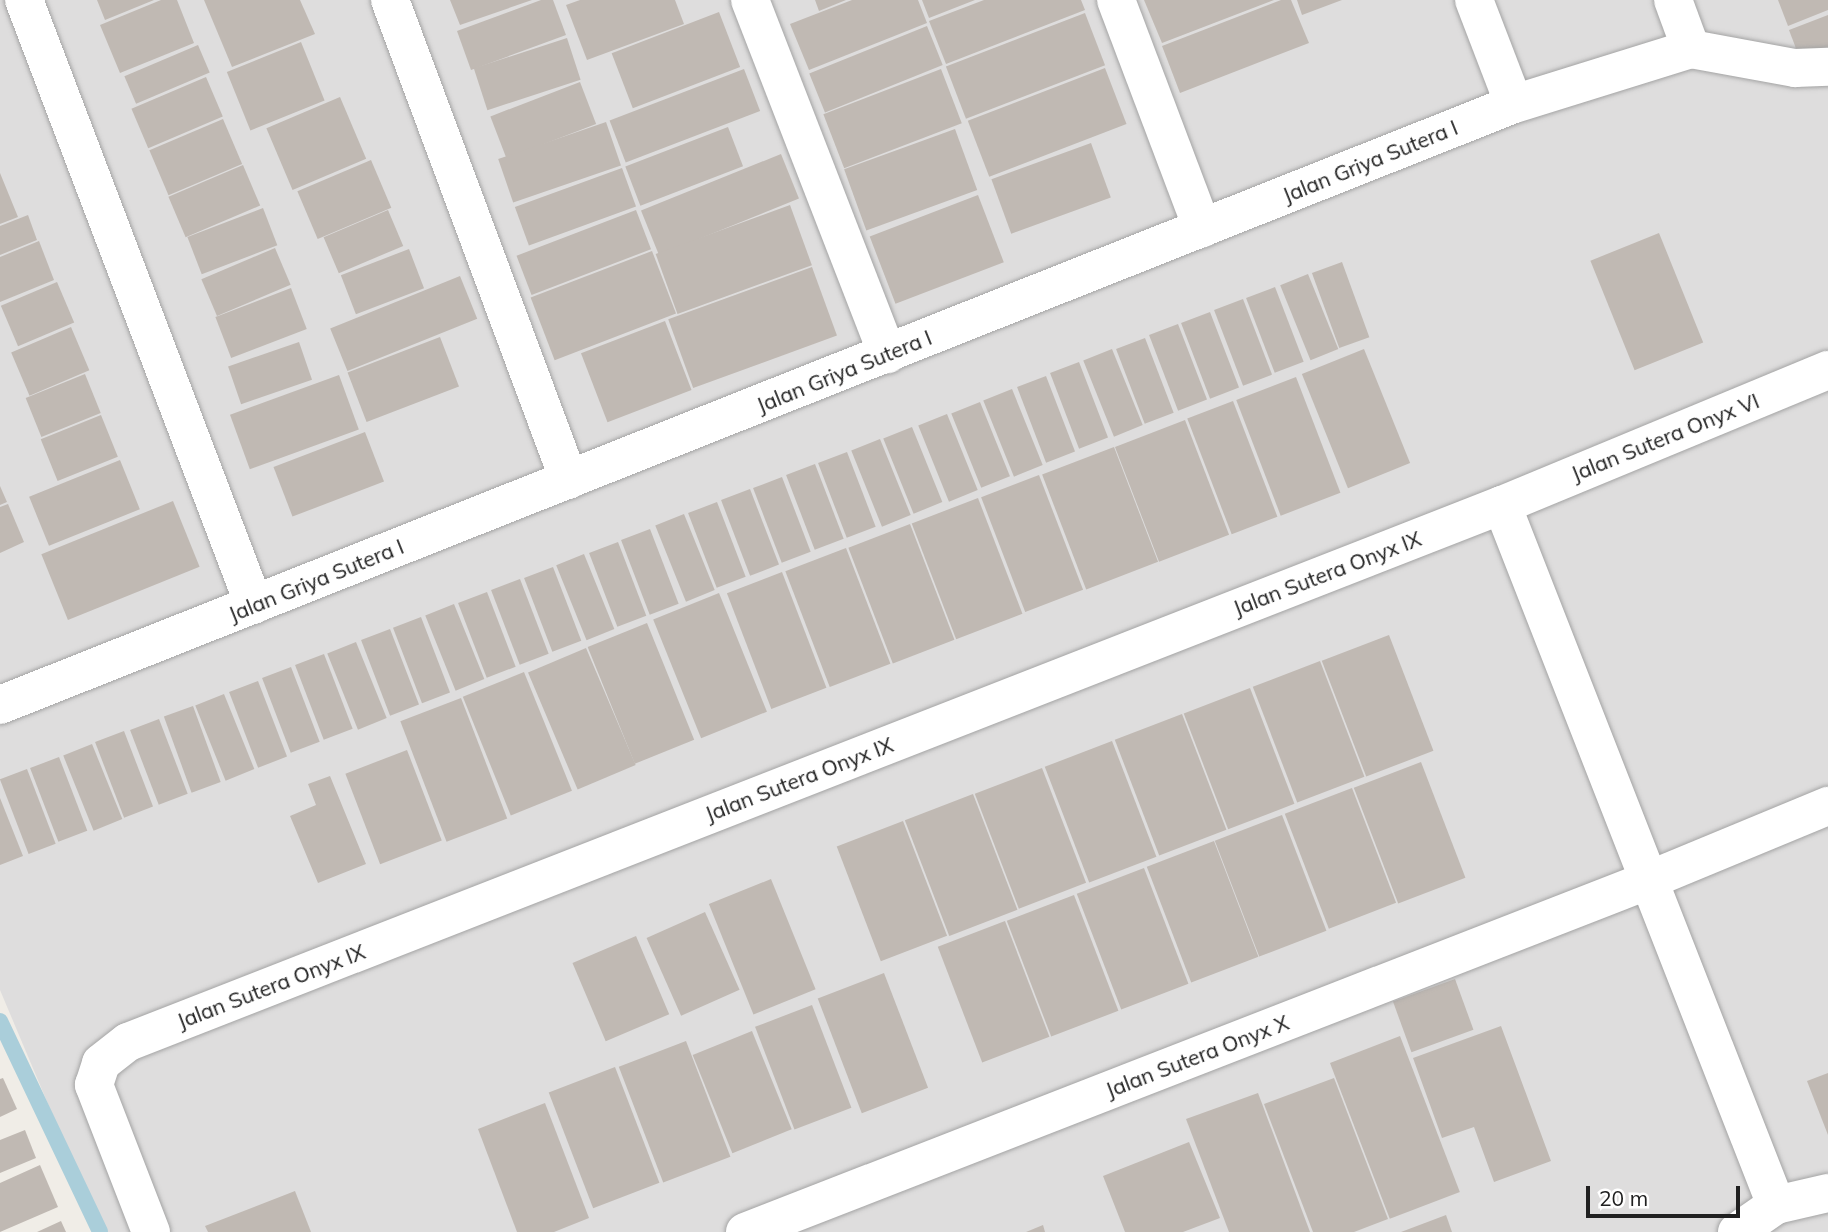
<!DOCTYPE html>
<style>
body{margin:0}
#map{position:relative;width:1828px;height:1232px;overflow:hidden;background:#f0ede7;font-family:Mulish,sans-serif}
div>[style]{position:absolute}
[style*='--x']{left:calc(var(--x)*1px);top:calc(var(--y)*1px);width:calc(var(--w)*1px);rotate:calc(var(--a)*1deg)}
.residential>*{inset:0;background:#dedddd}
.stream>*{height:16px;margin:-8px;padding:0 8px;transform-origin:8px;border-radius:8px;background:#aaceda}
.building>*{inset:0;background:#c0b9b3;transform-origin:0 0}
.roads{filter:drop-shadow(0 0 2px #a4a4a4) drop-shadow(0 0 2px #a4a4a4)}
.minor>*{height:38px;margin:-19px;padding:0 19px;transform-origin:19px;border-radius:19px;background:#fff}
span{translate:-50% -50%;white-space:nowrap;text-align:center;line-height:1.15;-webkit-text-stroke:6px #fff;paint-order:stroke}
.street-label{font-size:21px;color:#202020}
.scale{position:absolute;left:1586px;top:1186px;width:154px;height:32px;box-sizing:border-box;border:4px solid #202020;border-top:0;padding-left:9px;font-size:21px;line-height:24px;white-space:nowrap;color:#202020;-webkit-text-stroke:5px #fff;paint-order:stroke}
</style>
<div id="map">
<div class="residential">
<i style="clip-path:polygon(0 0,1828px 0,1828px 1232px,102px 1232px,0 990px)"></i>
</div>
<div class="stream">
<i style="--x:0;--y:1021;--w:233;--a:64.6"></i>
</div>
<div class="building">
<i style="clip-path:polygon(97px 0,154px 0,105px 20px)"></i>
<i style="clip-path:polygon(161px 0,177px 0,194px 43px,120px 73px,100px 25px)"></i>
<i style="clip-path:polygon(204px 0,300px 0,315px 34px,232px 67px)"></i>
<i style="clip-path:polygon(450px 0,532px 0,460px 25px)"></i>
<i style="clip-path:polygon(541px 0,553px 0,566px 35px,471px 70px,457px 31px)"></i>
<i style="clip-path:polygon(580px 0,675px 0,684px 24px,587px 60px,566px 5px)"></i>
<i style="clip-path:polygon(815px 0,846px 0,819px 11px)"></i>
<i style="clip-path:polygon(852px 0,918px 0,927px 23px,809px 70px,790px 24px)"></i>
<i style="clip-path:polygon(922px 0,975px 0,929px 18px)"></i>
<i style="clip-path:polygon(984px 0,1081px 0,1085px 10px,946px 64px,929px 21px)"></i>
<i style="clip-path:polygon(1144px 0,1274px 0,1162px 43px)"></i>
<i style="clip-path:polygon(1281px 0,1291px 0,1309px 43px,1180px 93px,1162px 46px)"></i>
<i style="clip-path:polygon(1297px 0,1342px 0,1302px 15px)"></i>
<i style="clip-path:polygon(1778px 0,1828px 0,1828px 10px,1788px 26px)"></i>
<i style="left:719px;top:12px;width:59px;height:115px;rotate:69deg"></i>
<i style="left:1085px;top:13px;width:56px;height:149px;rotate:69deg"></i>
<i style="clip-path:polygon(1828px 15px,1828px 48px,1800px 59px,1789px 30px)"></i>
<i style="left:927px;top:26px;width:42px;height:127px;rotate:68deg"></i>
<i style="left:567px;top:38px;width:44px;height:98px;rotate:72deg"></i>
<i style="left:301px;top:42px;width:63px;height:80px;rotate:68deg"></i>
<i style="left:198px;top:45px;width:30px;height:80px;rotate:67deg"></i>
<i style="left:1105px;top:68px;width:60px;height:147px;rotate:69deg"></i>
<i style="left:744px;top:69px;width:45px;height:144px;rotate:69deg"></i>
<i style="left:941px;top:69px;width:58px;height:126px;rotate:69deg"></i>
<i style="left:206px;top:77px;width:43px;height:81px;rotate:67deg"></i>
<i style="left:580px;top:82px;width:45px;height:96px;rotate:69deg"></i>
<i style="left:340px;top:97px;width:67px;height:80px;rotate:67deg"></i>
<i style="left:223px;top:119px;width:49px;height:80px;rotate:67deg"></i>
<i style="left:606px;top:122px;width:46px;height:114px;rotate:71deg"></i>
<i style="left:728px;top:127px;width:42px;height:110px;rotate:69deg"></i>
<i style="left:955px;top:129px;width:65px;height:118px;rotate:70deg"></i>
<i style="left:1091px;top:143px;width:58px;height:106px;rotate:70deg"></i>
<i style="left:781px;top:154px;width:48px;height:151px;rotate:68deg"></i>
<i style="left:371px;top:160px;width:52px;height:80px;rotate:67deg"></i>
<i style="left:243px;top:165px;width:44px;height:81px;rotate:67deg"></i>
<i style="left:622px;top:168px;width:41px;height:114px;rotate:70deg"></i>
<i style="clip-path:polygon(0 173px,18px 217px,0 224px)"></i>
<i style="left:978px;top:195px;width:72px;height:116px;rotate:69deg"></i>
<i style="left:790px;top:205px;width:64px;height:143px;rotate:70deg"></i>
<i style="left:263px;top:208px;width:40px;height:81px;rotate:69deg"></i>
<i style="left:388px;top:210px;width:39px;height:70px;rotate:67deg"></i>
<i style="left:636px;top:210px;width:42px;height:128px;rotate:69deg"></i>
<i style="clip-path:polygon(28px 215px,37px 240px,0 255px,0 226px)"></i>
<i style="left:1659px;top:233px;width:118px;height:74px;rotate:68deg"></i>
<i style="clip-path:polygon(39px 241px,54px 280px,0 302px,0 257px)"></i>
<i style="left:275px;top:248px;width:40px;height:80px;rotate:67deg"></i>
<i style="left:409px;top:249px;width:42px;height:73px;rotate:69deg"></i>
<i style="left:652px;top:251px;width:67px;height:130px;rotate:69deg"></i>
<i style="left:1342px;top:262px;width:80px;height:32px;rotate:70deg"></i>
<i style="left:812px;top:267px;width:73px;height:153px;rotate:70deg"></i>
<i style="left:1308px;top:274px;width:81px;height:30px;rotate:68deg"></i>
<i style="left:460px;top:276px;width:46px;height:140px;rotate:68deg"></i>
<i style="left:57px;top:282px;width:44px;height:61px;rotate:67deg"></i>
<i style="left:1275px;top:287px;width:80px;height:31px;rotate:69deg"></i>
<i style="left:291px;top:288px;width:44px;height:81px;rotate:69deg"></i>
<i style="left:1243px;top:299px;width:81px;height:31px;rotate:69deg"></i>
<i style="left:1210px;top:312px;width:81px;height:31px;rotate:69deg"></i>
<i style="left:665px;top:321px;width:74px;height:90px;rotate:69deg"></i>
<i style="left:1178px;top:324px;width:81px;height:31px;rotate:69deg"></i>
<i style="left:71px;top:327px;width:47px;height:65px;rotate:67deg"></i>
<i style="left:440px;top:337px;width:53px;height:99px;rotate:69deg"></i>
<i style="left:1145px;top:338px;width:80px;height:31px;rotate:69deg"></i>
<i style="left:299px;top:342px;width:40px;height:75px;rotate:71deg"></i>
<i style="left:1112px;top:349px;width:82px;height:31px;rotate:68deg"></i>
<i style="left:1364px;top:349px;width:123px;height:67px;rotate:68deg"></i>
<i style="left:1079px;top:362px;width:81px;height:31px;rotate:69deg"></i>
<i style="left:85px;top:374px;width:42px;height:64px;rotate:68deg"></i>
<i style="left:339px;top:375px;width:58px;height:116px;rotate:70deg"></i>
<i style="left:1046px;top:376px;width:81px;height:31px;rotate:69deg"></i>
<i style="left:1296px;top:377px;width:124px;height:64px;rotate:69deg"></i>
<i style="left:1012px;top:389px;width:82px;height:31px;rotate:68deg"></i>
<i style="left:1233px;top:401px;width:124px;height:49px;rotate:69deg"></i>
<i style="left:980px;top:402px;width:80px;height:31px;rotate:68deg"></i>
<i style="left:947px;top:414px;width:82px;height:31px;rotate:68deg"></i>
<i style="left:101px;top:415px;width:45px;height:65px;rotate:68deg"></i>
<i style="left:1185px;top:420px;width:123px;height:75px;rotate:69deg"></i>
<i style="left:912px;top:427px;width:81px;height:31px;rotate:68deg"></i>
<i style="left:365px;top:432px;width:53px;height:98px;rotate:69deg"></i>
<i style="left:880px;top:439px;width:82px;height:31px;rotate:68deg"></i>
<i style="left:1114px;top:447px;width:123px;height:77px;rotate:69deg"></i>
<i style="left:847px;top:452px;width:80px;height:31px;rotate:69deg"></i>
<i style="left:120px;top:460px;width:53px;height:98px;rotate:68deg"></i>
<i style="left:815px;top:464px;width:80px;height:31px;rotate:69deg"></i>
<i style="left:1039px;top:475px;width:123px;height:62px;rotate:69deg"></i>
<i style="left:782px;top:477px;width:80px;height:31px;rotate:69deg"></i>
<i style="clip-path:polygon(0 486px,7px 502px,0 505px)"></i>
<i style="left:750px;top:489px;width:81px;height:31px;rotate:69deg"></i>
<i style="left:978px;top:498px;width:124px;height:71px;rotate:69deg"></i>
<i style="left:173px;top:501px;width:71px;height:142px;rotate:68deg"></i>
<i style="left:717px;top:502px;width:80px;height:31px;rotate:69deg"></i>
<i style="clip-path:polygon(8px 504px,24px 542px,0 553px,0 507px)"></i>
<i style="left:684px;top:514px;width:82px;height:31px;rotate:68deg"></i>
<i style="left:910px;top:524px;width:124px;height:66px;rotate:69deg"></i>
<i style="left:650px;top:529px;width:80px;height:31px;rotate:69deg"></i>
<i style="left:618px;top:542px;width:79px;height:31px;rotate:69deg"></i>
<i style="left:846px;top:548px;width:124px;height:65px;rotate:69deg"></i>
<i style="left:584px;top:554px;width:81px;height:30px;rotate:68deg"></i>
<i style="left:553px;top:567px;width:79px;height:31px;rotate:69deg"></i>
<i style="left:782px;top:572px;width:124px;height:59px;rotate:69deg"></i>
<i style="left:520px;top:579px;width:80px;height:31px;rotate:69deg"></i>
<i style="left:487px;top:592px;width:80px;height:31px;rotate:69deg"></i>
<i style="left:719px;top:593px;width:128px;height:71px;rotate:68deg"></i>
<i style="left:454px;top:604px;width:81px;height:31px;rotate:68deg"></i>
<i style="left:421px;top:617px;width:81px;height:30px;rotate:69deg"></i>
<i style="left:647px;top:623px;width:126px;height:64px;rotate:68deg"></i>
<i style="left:390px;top:629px;width:81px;height:31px;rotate:69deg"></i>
<i style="left:1389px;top:635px;width:124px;height:72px;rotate:69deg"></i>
<i style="left:356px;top:642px;width:82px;height:31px;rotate:68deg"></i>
<i style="left:586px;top:648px;width:127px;height:63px;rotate:67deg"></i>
<i style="left:324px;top:654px;width:80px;height:31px;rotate:69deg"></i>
<i style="left:1320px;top:661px;width:124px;height:72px;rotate:69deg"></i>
<i style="left:291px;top:667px;width:80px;height:31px;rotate:69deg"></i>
<i style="left:524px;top:672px;width:128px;height:66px;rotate:68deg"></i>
<i style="left:258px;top:681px;width:81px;height:31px;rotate:69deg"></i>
<i style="left:1250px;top:688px;width:124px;height:71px;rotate:69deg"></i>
<i style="left:224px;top:694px;width:81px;height:31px;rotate:68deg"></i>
<i style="left:461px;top:698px;width:129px;height:65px;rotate:69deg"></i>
<i style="left:193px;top:706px;width:81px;height:31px;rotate:70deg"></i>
<i style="left:1182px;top:714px;width:124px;height:72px;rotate:69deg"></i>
<i style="left:159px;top:719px;width:80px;height:31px;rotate:69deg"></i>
<i style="left:124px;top:731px;width:81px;height:31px;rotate:69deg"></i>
<i style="left:1112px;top:741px;width:124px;height:72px;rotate:69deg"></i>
<i style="left:92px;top:744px;width:81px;height:31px;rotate:68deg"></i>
<i style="left:407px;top:750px;width:97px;height:66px;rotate:69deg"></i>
<i style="left:59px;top:757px;width:79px;height:31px;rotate:69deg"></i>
<i style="left:1421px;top:762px;width:124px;height:72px;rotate:69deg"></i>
<i style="left:1042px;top:768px;width:123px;height:72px;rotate:69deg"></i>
<i style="left:27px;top:769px;width:80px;height:29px;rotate:69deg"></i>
<i style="clip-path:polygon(330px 776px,366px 864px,318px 883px,290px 816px,316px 805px,308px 784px)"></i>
<i style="left:1352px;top:788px;width:123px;height:72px;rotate:69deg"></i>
<i style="left:973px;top:794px;width:124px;height:73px;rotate:69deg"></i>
<i style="clip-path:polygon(0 798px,23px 856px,0 865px)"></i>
<i style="left:1282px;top:815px;width:124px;height:72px;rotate:69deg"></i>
<i style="left:903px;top:821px;width:123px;height:71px;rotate:69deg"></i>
<i style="left:1214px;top:841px;width:124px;height:72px;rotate:69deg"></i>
<i style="left:1144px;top:868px;width:124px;height:72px;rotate:69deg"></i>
<i style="left:771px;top:879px;width:119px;height:67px;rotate:68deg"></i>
<i style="left:1074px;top:895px;width:124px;height:72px;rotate:69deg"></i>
<i style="left:705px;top:912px;width:85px;height:64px;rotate:66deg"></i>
<i style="left:1005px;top:921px;width:124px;height:72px;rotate:69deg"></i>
<i style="left:636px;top:936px;width:85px;height:69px;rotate:67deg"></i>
<i style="left:884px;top:973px;width:123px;height:71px;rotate:69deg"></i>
<i style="left:1455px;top:979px;width:54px;height:66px;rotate:70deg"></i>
<i style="left:812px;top:1005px;width:110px;height:61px;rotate:69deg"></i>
<i style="clip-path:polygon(1501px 1026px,1551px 1161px,1494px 1182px,1474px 1127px,1442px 1138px,1413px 1058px)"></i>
<i style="left:752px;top:1031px;width:106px;height:64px;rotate:68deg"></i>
<i style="left:1400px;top:1036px;width:167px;height:75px;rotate:69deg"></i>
<i style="left:686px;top:1041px;width:124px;height:72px;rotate:69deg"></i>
<i style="left:615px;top:1067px;width:124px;height:71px;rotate:69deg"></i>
<i style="clip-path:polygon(1828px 1073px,1828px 1135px,1807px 1081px)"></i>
<i style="clip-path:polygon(3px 1078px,17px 1109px,0 1117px,0 1079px)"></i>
<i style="clip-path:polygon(1334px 1078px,1388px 1219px,1354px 1232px,1313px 1232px,1264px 1104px)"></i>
<i style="clip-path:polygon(1258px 1093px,1310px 1232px,1229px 1232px,1186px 1119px)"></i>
<i style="clip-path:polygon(545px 1103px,589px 1218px,554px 1232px,517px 1232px,478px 1129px)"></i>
<i style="clip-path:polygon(25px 1130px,36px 1158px,0 1173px,0 1140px)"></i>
<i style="clip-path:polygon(1189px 1142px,1220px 1218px,1183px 1232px,1125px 1232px,1103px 1176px)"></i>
<i style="clip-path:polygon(40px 1165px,58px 1207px,0 1232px,0 1183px)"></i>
<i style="clip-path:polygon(295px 1191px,311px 1232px,208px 1232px,205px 1226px)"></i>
<i style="clip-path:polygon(1446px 1215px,1452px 1232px,1401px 1232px)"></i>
<i style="clip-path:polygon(61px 1221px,66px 1232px,37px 1232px)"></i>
<i style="clip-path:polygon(1043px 1225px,1045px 1232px,1026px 1232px)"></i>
</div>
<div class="roads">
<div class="minor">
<i style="--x:24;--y:0;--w:647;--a:69.18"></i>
<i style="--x:390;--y:0;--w:512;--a:69.55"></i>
<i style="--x:750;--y:0;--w:380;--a:68.8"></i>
<i style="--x:1116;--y:0;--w:244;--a:69.3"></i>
<i style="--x:1474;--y:0;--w:111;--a:69"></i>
<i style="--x:1673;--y:0;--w:52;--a:69.8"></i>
<i style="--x:1502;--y:505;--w:752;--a:68.62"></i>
<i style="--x:0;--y:705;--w:1629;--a:-21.65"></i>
<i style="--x:1514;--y:104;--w:185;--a:-17.3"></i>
<i style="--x:1691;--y:49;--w:106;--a:10.4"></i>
<i style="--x:1795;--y:68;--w:33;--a:-2"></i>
<i style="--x:151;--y:1232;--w:158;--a:-111.2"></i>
<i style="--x:94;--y:1085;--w:23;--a:-72"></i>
<i style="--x:101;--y:1063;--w:34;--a:-38"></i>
<i style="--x:128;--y:1042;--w:1475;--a:-21.35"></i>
<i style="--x:1502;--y:505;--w:353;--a:-22.5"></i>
<i style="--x:745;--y:1232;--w:970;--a:-21.27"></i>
<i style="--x:1649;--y:880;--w:194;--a:-22.5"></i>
<i style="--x:1737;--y:1232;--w:47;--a:-34.7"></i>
<i style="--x:1776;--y:1205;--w:53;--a:-13"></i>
</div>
</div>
<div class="street-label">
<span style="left:1370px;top:161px;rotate:-22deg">Jalan Griya Sutera I</span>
<span style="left:844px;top:371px;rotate:-22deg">Jalan Griya Sutera I</span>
<span style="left:1665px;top:437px;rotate:-22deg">Jalan Sutera Onyx VI</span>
<span style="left:1327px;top:573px;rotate:-21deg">Jalan Sutera Onyx IX</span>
<span style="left:316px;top:580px;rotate:-22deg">Jalan Griya Sutera I</span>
<span style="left:799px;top:779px;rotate:-21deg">Jalan Sutera Onyx IX</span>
<span style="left:271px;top:986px;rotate:-21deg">Jalan Sutera Onyx IX</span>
<span style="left:1197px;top:1056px;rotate:-21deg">Jalan Sutera Onyx X</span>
</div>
<div class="scale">20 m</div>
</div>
